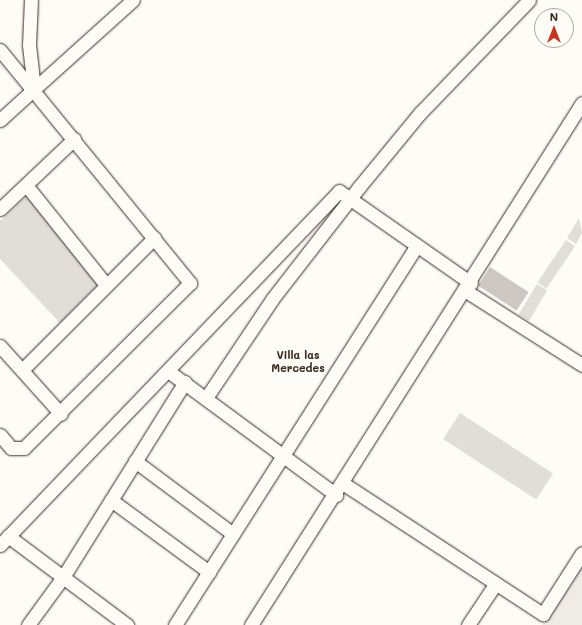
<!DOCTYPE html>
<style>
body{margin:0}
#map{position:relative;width:582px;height:625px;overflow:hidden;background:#fdfcf7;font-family:Mali,sans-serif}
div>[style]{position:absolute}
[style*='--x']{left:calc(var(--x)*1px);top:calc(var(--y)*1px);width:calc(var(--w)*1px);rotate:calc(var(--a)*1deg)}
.built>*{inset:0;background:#efece7}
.green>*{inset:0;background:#e1ded7;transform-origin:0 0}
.building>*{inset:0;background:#cdc8c2;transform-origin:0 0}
.roads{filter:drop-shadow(0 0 1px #3b2a1e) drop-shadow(0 0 1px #3b2a1e)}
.minor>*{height:13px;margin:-6.5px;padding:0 6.5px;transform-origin:6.5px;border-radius:6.5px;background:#fdfcf7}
span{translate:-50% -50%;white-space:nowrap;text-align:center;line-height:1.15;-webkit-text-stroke:3px #fdfcf7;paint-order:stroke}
.neighbourhood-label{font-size:11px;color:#3b2a1e;font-weight:700}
.north{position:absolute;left:534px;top:8px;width:40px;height:40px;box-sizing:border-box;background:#fdfcf7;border:1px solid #afa8a0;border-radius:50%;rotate:0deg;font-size:11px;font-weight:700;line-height:16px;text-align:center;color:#3b2a1e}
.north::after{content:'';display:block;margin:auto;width:14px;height:18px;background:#c8321e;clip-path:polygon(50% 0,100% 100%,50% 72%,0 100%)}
</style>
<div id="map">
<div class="built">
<i style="clip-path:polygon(582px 567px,582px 625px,542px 625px)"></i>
</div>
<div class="green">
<i style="clip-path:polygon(30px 193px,102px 280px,60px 323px,0 259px,0 221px)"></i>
<i style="clip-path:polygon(579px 218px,582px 233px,576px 244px,567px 238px)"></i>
<i style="left:566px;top:240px;width:11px;height:51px;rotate:34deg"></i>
<i style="left:537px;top:284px;width:12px;height:36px;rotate:31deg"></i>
<i style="left:460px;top:413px;width:111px;height:31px;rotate:33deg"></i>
</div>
<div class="building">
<i style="left:490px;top:267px;width:46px;height:22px;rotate:33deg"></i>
</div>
<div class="roads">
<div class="minor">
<i style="--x:0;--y:50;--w:301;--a:50.8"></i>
<i style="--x:190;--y:283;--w:234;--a:135.2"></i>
<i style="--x:24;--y:448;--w:13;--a:180"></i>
<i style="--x:11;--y:448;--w:17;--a:-130"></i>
<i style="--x:34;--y:89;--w:133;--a:-42"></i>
<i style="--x:0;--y:120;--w:46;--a:-42.4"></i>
<i style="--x:34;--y:89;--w:44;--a:-96.5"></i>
<i style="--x:29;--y:45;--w:45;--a:-87.5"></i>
<i style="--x:26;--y:185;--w:128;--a:51.3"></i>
<i style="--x:0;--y:209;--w:102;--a:-43.4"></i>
<i style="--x:466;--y:291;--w:138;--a:32.5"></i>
<i style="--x:0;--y:346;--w:91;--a:48.1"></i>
<i style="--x:22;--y:370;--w:187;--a:-45"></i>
<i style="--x:168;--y:371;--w:209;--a:36.4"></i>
<i style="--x:206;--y:398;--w:120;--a:-56.2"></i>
<i style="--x:273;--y:298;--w:140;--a:-52.2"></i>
<i style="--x:359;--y:187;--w:96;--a:-50.5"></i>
<i style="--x:420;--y:113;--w:157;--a:-46"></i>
<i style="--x:135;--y:461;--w:122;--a:36.7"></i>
<i style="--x:344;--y:484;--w:238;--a:33.2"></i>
<i style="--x:543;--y:614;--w:72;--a:-57.4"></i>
<i style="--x:111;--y:500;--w:122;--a:36.3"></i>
<i style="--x:8;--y:536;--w:149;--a:36.8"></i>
<i style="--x:0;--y:545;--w:490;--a:-46.2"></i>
<i style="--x:339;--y:191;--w:161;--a:34.9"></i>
<i style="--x:28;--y:625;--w:59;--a:-53.9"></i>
<i style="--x:63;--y:577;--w:230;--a:-58"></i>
<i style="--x:175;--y:625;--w:448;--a:-57.5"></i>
<i style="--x:251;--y:625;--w:618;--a:-57.62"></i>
<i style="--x:468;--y:625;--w:50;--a:-56.3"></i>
</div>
</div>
<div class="neighbourhood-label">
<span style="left:298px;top:362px">Villa las<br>Mercedes</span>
</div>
<div class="north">N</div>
</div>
